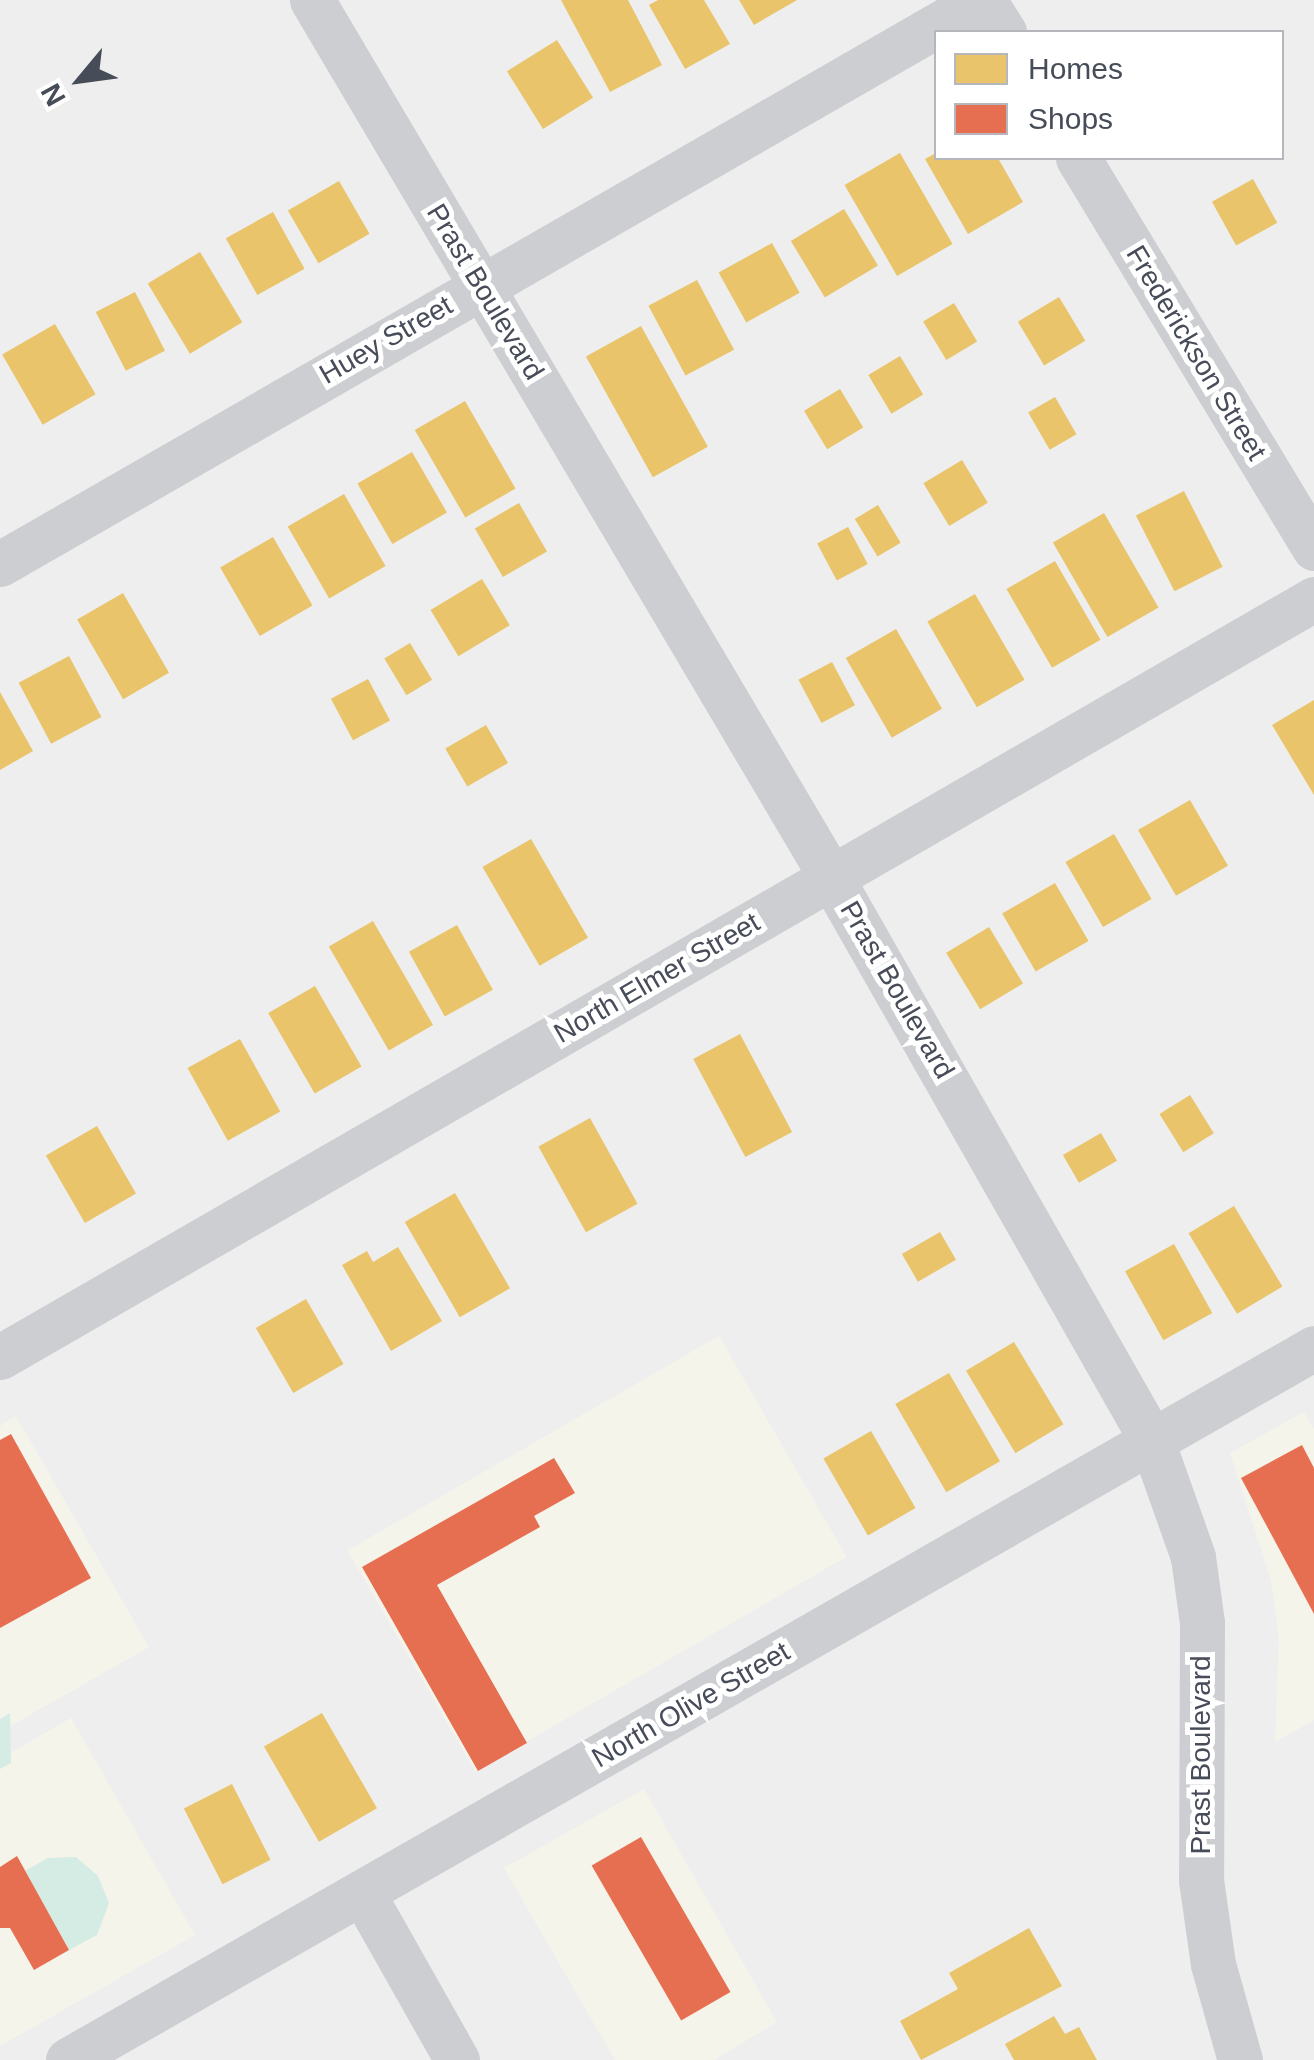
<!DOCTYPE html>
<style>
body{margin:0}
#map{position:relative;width:1314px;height:2060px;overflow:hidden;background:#eee;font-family:Helvetica,sans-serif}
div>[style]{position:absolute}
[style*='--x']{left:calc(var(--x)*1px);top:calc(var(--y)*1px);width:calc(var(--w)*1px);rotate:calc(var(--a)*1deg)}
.commercial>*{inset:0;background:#f5f4ea;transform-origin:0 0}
.green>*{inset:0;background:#d4ece3}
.homes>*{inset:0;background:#e9c46a;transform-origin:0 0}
.shops>*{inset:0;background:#e76f51;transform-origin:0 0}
.minor>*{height:45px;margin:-22.5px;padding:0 22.5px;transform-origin:22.5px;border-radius:22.5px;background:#ccced1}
span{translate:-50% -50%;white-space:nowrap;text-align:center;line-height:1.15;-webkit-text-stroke:10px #fff;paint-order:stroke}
.street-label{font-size:28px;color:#474c59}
.legend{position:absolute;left:934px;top:30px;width:350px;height:130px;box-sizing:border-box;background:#fff;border:2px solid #b5b7bd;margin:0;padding:12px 18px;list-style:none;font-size:30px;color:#474c59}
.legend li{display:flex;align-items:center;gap:20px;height:50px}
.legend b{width:50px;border:2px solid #b5b7bd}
.north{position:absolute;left:30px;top:30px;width:100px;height:100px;-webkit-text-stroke:8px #fff;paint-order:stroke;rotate:241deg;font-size:28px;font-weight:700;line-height:40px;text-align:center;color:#474c59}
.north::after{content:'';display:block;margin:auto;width:35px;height:45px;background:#474c59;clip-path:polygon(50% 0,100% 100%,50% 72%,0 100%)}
</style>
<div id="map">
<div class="commercial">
<i style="left:719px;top:1336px;width:255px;height:429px;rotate:60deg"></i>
<i style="clip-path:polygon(1304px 1412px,1314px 1429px,1314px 1720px,1275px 1742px,1279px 1638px,1271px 1580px,1230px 1453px)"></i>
<i style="clip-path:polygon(16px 1416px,149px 1647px,0 1732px,0 1426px)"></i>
<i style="clip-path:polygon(71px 1718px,195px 1935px,0 2046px,0 1759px)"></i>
<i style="clip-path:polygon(644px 1789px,777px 2022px,714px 2060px,615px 2060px,504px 1868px)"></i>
</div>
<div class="green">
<i style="clip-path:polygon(10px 1713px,11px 1763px,0 1769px,0 1719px)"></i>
<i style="clip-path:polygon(76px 1857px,98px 1876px,109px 1903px,97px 1935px,69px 1950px,25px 1871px,48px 1858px)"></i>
</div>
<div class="homes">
<i style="clip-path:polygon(561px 0,628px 0,662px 65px,610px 92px)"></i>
<i style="clip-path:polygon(658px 0,704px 0,730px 44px,685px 69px,649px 5px)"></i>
<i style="clip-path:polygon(739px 0,797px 0,754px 25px)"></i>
<i style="left:557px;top:40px;width:68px;height:59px;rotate:58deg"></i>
<i style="left:900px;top:153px;width:105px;height:64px;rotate:60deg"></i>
<i style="clip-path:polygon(936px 153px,998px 158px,1023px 202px,968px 234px,925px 159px)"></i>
<i style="left:1253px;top:179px;width:50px;height:47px;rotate:61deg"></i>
<i style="left:339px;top:181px;width:61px;height:59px;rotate:60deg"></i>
<i style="left:844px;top:209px;width:66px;height:62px;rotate:59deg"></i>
<i style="left:273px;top:212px;width:65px;height:54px;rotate:61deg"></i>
<i style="left:772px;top:243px;width:57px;height:61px;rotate:61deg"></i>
<i style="left:200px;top:252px;width:82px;height:61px;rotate:59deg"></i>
<i style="left:697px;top:280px;width:79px;height:55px;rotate:62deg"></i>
<i style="left:135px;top:292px;width:66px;height:44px;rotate:63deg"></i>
<i style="left:1059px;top:297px;width:51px;height:48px;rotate:59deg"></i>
<i style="left:954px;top:303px;width:45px;height:36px;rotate:59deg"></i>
<i style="left:55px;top:324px;width:81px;height:61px;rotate:60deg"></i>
<i style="left:641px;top:326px;width:138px;height:63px;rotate:61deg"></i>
<i style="left:900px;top:356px;width:45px;height:37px;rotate:59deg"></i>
<i style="left:840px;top:389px;width:45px;height:42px;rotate:59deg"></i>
<i style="left:1055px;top:397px;width:43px;height:31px;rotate:60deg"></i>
<i style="left:465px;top:401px;width:101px;height:58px;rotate:60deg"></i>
<i style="left:412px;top:452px;width:70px;height:63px;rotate:60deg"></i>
<i style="left:962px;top:460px;width:50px;height:45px;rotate:59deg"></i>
<i style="left:1184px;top:491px;width:85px;height:54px;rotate:63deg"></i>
<i style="left:344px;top:494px;width:83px;height:65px;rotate:60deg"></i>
<i style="left:519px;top:503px;width:56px;height:51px;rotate:60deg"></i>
<i style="left:878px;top:505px;width:44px;height:27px;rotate:59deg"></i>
<i style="left:1104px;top:513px;width:109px;height:59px;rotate:60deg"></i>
<i style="left:848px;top:527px;width:42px;height:35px;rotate:62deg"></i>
<i style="left:273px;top:537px;width:79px;height:61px;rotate:60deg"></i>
<i style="left:1055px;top:561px;width:91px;height:56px;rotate:60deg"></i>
<i style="left:482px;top:579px;width:54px;height:60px;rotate:59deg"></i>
<i style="left:123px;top:593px;width:92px;height:53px;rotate:60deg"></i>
<i style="left:975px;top:594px;width:99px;height:55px;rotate:60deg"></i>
<i style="left:896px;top:629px;width:92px;height:58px;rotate:60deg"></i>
<i style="left:410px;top:643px;width:43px;height:30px;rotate:59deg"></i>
<i style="left:69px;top:656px;width:69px;height:57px;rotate:62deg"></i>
<i style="left:832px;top:662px;width:49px;height:38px;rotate:62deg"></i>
<i style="left:368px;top:679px;width:47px;height:42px;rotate:62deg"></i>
<i style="clip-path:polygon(0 692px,33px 751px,0 770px)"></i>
<i style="clip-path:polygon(1314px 700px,1314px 795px,1272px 725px)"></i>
<i style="left:486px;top:725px;width:44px;height:47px;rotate:60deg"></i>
<i style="left:1190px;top:800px;width:76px;height:60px;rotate:60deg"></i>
<i style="left:1114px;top:834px;width:75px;height:56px;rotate:60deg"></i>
<i style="left:531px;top:839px;width:114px;height:56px;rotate:60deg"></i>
<i style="left:1055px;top:883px;width:67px;height:61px;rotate:60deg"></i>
<i style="left:373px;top:921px;width:120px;height:51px;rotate:60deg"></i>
<i style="left:457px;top:925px;width:74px;height:55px;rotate:61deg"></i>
<i style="left:989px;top:927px;width:66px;height:50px;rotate:59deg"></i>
<i style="left:315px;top:986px;width:93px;height:54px;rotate:60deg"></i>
<i style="left:740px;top:1034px;width:111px;height:53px;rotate:62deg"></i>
<i style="left:240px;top:1039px;width:83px;height:60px;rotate:61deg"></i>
<i style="left:1190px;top:1095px;width:45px;height:36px;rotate:58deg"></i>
<i style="left:590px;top:1118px;width:98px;height:59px;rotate:61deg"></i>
<i style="left:97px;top:1126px;width:78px;height:59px;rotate:60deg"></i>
<i style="left:1101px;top:1133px;width:32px;height:44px;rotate:60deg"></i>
<i style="left:455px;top:1193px;width:110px;height:58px;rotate:60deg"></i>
<i style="left:1234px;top:1206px;width:94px;height:53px;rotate:59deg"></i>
<i style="left:940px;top:1232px;width:32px;height:44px;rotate:60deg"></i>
<i style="left:1174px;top:1244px;width:79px;height:56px;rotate:61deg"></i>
<i style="clip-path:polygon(398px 1247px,442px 1321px,391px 1351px,342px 1265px,367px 1251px,373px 1262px)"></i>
<i style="left:306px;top:1299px;width:75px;height:58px;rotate:60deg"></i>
<i style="left:1014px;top:1342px;width:96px;height:56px;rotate:59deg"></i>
<i style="left:949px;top:1373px;width:102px;height:62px;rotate:60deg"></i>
<i style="left:871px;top:1431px;width:89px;height:55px;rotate:60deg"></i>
<i style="left:322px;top:1713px;width:110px;height:67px;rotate:60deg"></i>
<i style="left:232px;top:1784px;width:85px;height:54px;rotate:63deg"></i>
<i style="clip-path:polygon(1029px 1928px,1062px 1986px,921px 2060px,900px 2021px,958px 1989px,949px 1973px)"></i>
<i style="clip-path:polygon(1054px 2016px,1065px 2034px,1079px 2027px,1097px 2060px,1014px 2060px,1005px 2044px)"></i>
</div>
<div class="shops">
<i style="clip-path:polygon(11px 1434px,91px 1578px,0 1628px,0 1440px)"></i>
<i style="clip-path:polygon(1302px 1445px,1314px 1468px,1314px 1614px,1241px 1478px)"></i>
<i style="clip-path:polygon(554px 1458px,575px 1493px,534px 1516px,540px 1527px,437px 1585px,527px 1743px,478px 1771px,362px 1567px)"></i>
<i style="left:641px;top:1837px;width:179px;height:57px;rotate:60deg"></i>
<i style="clip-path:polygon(17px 1856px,69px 1950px,34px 1970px,10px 1928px,0 1928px,0 1867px)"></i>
</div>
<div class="minor">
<i style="--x:312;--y:0;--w:1019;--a:59.38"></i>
<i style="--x:831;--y:877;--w:649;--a:60.35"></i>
<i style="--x:1152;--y:1441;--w:123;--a:70.5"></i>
<i style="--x:1193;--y:1557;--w:67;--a:82.2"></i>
<i style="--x:1202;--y:1623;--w:257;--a:90.2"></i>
<i style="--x:1201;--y:1880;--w:85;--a:81.9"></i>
<i style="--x:1213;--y:1964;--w:100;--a:74.3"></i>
<i style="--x:984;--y:0;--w:38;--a:58"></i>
<i style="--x:1078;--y:158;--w:456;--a:58.8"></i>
<i style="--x:0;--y:564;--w:1132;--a:-29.9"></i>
<i style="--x:0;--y:1357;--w:1517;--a:-29.98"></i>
<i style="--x:362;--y:1892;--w:193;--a:60.5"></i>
<i style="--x:68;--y:2060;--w:1435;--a:-29.74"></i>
</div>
<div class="street-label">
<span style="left:485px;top:292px;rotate:59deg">Prast Boulevard</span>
<span style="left:386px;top:340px;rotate:-30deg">Huey Street</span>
<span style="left:1196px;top:353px;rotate:59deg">Frederickson Street</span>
<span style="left:657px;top:978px;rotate:-30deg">North Elmer Street</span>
<span style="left:897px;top:990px;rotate:60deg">Prast Boulevard</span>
<span style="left:691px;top:1705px;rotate:-30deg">North Olive Street</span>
<span style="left:1201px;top:1755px;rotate:-90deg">Prast Boulevard</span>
</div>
<ul class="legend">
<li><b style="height:28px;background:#e9c46a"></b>Homes</li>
<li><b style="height:28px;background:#e76f51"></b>Shops</li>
</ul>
<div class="north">N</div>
</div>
